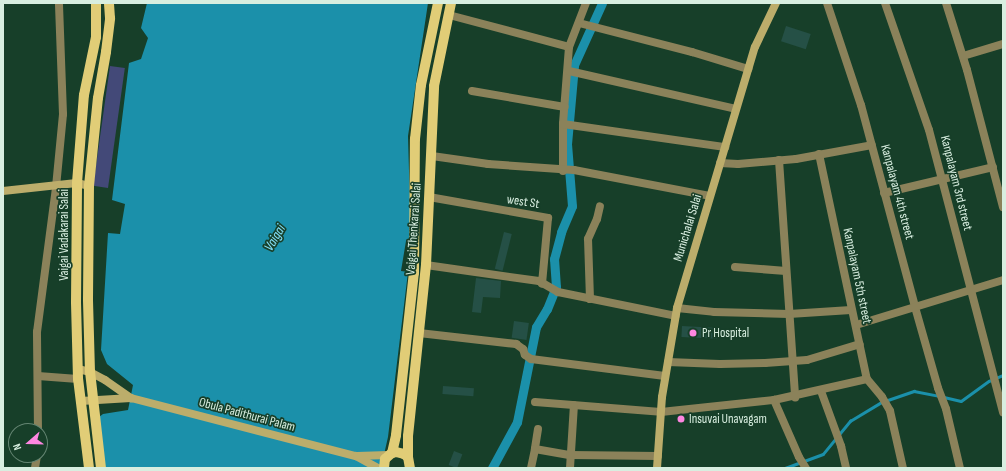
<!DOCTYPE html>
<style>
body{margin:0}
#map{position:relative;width:1006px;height:471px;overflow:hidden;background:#173f29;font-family:"Sofia Sans Condensed",sans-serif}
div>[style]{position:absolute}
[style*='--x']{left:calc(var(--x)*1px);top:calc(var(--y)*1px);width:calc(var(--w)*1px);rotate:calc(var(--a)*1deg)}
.green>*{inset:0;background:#434978;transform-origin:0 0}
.water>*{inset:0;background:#1b90aa}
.stream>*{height:2.5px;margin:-1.25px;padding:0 1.25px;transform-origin:1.25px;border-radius:1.25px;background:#1b90aa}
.canal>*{height:9px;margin:-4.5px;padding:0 4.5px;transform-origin:4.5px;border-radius:4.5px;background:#1b90aa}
.building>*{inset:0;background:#255046;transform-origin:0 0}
.street>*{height:8px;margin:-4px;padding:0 4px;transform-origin:4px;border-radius:4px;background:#8b825a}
.secondary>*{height:8px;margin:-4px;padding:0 4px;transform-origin:4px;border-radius:4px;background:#bcad6b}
.primary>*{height:10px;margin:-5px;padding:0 5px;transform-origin:5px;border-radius:5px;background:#e1cd77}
.dots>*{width:11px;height:11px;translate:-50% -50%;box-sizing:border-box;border:2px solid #173f29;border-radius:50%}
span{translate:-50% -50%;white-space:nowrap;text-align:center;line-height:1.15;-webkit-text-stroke:3.5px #173f29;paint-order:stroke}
.street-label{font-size:13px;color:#d8eee0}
.poi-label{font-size:13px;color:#d8eee0}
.left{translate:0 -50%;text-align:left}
.water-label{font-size:14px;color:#85e2fb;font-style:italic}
.frame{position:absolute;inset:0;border:4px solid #d8eee0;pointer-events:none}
.north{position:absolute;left:8px;top:423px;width:40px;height:40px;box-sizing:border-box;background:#173f29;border:1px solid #648572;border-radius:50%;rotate:250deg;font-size:11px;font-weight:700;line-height:16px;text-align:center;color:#d8eee0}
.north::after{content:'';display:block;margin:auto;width:14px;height:18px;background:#fe86e1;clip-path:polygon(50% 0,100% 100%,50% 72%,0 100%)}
</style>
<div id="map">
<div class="green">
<i style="left:110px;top:66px;width:15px;height:121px;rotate:8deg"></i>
</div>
<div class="water">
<i style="clip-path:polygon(147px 3px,428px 3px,408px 136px,411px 241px,406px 241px,401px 271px,408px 272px,388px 437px,381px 468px,105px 468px,99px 417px,103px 414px,128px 410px,133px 385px,107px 364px,101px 350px,108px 233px,120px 234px,125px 204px,112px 200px,129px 63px,141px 59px,148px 38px,141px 28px)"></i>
</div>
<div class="stream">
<i style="--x:944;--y:397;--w:17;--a:13"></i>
<i style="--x:961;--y:401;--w:34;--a:-36"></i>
<i style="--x:989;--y:381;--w:15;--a:-23"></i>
<i style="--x:785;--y:468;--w:40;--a:-20.2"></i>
<i style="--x:823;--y:454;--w:43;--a:-50.7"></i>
<i style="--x:850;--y:421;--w:37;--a:-31"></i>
<i style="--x:882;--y:402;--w:34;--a:-19"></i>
<i style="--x:914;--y:391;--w:25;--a:11"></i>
</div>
<div class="canal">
<i style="--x:492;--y:468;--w:52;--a:-61.5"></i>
<i style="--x:517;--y:422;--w:97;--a:-78.7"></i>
<i style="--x:536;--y:327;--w:21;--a:-59"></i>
<i style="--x:547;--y:309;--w:24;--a:-68"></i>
<i style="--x:556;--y:287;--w:28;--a:-94"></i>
<i style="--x:554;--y:259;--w:28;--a:-75"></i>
<i style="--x:561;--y:232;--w:28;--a:-67"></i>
<i style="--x:572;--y:206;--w:62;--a:-94.6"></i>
<i style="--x:567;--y:144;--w:79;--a:-84.9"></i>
<i style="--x:574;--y:65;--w:68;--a:-65.7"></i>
</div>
<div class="building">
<i style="left:786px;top:26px;width:26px;height:16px;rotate:18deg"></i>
<i style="left:504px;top:232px;width:8px;height:38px;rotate:14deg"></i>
<i style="clip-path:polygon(476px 278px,501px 281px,500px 298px,483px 297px,481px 313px,472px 312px)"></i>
<i style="left:514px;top:321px;width:15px;height:17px;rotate:8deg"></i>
<i style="left:682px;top:326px;width:36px;height:11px;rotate:3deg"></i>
<i style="left:443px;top:386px;width:31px;height:8px;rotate:4deg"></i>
<i style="left:454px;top:451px;width:9px;height:15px;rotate:21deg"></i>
</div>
<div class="street">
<i style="--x:827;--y:3;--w:108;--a:71.6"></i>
<i style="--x:861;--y:105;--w:209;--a:75"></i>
<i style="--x:915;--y:307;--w:84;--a:74.1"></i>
<i style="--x:938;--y:388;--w:22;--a:69"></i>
<i style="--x:946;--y:409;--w:61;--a:76.7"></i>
<i style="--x:885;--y:3;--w:134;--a:70.9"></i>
<i style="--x:929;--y:130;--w:292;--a:75.3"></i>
<i style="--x:946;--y:3;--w:70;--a:72.6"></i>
<i style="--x:967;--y:70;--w:142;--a:75.3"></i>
<i style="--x:449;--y:15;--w:124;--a:14.9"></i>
<i style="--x:569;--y:47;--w:77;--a:94.5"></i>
<i style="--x:563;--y:124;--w:47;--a:90"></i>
<i style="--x:579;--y:23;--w:117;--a:14.4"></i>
<i style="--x:692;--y:52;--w:59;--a:16.9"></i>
<i style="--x:569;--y:47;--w:47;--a:-68.9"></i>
<i style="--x:963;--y:56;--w:42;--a:-16.7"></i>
<i style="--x:569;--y:71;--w:171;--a:12.8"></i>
<i style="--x:472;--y:91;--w:94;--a:9.8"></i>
<i style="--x:563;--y:124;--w:164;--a:8.1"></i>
<i style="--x:819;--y:154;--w:230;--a:78"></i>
<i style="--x:867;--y:379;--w:23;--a:50"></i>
<i style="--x:882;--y:397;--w:16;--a:60"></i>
<i style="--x:890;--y:411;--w:58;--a:77.2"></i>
<i style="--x:432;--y:156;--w:57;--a:8.1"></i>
<i style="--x:488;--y:164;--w:86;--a:4"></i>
<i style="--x:574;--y:170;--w:138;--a:10.8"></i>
<i style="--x:779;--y:160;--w:238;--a:86.1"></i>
<i style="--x:720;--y:163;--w:18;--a:3"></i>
<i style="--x:738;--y:164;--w:58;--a:-4.9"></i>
<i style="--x:796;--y:159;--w:77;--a:-10.4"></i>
<i style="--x:884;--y:193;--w:112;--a:-13.4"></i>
<i style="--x:429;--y:197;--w:121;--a:10"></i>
<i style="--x:548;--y:218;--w:66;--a:95.2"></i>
<i style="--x:426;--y:265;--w:114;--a:8.1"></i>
<i style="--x:539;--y:281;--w:22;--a:30"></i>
<i style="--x:558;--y:292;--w:120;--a:11.5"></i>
<i style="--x:735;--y:267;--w:51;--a:4.5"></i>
<i style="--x:590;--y:299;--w:60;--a:-91.9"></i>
<i style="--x:588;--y:239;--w:22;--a:-66"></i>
<i style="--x:597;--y:219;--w:13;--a:-77"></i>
<i style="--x:677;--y:308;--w:37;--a:6"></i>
<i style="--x:714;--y:312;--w:75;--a:1.5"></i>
<i style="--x:789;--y:314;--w:62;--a:-3.7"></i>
<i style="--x:856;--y:325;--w:154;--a:-17"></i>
<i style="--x:419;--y:333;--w:98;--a:6.5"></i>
<i style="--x:516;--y:344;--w:9;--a:36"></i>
<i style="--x:523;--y:349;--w:6;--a:72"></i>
<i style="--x:525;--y:355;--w:7;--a:34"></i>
<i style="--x:531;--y:359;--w:135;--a:7.2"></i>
<i style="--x:668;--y:362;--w:52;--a:2.2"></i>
<i style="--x:720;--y:364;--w:45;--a:-1.3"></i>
<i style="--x:765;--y:363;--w:42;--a:-4.1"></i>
<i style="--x:807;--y:360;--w:55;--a:-16.8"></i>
<i style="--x:38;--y:376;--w:40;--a:4.3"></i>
<i style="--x:821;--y:391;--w:59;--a:70"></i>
<i style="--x:841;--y:446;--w:23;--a:77"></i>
<i style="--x:774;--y:400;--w:62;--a:66.3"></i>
<i style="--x:799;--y:457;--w:13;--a:58"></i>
<i style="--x:535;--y:402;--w:126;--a:4.5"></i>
<i style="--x:661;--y:412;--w:114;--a:-6.1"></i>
<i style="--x:774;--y:400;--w:95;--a:-12.7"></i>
<i style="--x:538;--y:429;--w:20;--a:99"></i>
<i style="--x:535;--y:449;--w:36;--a:10"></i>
<i style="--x:570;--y:455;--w:88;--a:0.7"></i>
<i style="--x:38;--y:431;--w:99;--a:-90.6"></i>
<i style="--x:37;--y:332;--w:146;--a:-82.5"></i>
<i style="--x:56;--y:187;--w:73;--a:-84.5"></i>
<i style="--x:63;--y:114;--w:111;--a:-92.1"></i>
<i style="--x:35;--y:468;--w:13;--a:-81"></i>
<i style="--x:531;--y:468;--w:19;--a:-78"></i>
<i style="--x:570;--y:468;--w:63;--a:-86.4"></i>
</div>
<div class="secondary">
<i style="--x:3;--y:191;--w:74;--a:-6.2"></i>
<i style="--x:77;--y:183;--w:12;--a:14"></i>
<i style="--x:78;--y:369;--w:12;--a:14"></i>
<i style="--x:90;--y:372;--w:17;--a:28"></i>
<i style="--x:105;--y:380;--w:32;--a:35"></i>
<i style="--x:131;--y:398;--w:232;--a:14.5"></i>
<i style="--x:356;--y:456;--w:25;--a:29"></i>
<i style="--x:81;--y:401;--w:50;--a:-3.4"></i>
<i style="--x:357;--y:456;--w:31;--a:-2"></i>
<i style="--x:657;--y:468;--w:71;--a:-86"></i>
<i style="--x:662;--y:397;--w:90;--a:-80.4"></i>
<i style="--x:677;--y:308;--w:272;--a:-73.4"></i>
<i style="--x:755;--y:47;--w:49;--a:-64.5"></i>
</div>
<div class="primary">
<i style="--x:392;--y:453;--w:18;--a:-77"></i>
<i style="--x:396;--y:435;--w:163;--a:-83.7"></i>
<i style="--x:414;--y:273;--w:134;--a:-89.6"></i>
<i style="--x:415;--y:139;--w:54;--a:-83.7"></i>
<i style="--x:421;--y:85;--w:84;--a:-78.3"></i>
<i style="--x:408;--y:457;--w:21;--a:-90"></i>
<i style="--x:408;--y:436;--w:172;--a:-84"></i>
<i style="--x:426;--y:265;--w:179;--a:-87.4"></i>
<i style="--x:434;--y:86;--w:85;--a:-78.4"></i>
<i style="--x:89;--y:468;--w:90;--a:-97"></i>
<i style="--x:78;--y:379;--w:77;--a:-91.5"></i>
<i style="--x:76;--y:302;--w:119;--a:-89.5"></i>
<i style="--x:77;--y:183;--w:88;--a:-85.5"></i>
<i style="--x:84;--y:95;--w:59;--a:-78.3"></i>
<i style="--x:96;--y:37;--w:34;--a:-90"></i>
<i style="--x:101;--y:468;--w:97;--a:-96.5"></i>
<i style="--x:90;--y:372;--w:73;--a:-91.6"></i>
<i style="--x:88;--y:299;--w:113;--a:-89.5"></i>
<i style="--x:89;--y:186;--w:88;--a:-84.2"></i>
<i style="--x:98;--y:98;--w:47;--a:-80.1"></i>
<i style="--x:106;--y:52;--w:34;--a:-83"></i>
<i style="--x:110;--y:18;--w:15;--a:-94"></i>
<i style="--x:384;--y:468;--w:9;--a:-84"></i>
<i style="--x:385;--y:459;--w:9;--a:-41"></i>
<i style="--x:392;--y:453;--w:4;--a:-14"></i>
<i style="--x:396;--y:452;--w:8;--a:14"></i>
<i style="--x:404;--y:454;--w:5;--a:37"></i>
<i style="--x:408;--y:457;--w:11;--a:80"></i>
</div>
<div class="dots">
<i style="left:693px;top:333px;background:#fe86e1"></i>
<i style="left:681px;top:419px;background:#fe86e1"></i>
</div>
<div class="street-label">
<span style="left:956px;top:183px;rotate:76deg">Kanpalayam 3rd street</span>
<span style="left:897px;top:192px;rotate:75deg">Kanpalayam 4th street</span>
<span style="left:523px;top:202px;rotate:9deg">west St</span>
<span style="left:688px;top:228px;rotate:-73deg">Munichalai Salai</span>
<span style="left:414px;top:229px;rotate:-86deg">Vaigai Thenkarai Salai</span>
<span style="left:64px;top:235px;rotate:-90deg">Vaigai Vadakarai Salai</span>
<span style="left:857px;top:276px;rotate:78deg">Kanpalayam 5th street</span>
<span style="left:247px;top:415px;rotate:15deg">Obula Padithurai Palam</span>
</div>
<div class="poi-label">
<span class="left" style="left:702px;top:333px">Pr Hospital</span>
<span class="left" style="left:689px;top:419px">Insuvai Unavagam</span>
</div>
<div class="water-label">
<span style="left:275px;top:238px;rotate:-59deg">Vaigai</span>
</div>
<div class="frame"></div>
<div class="north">N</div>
</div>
